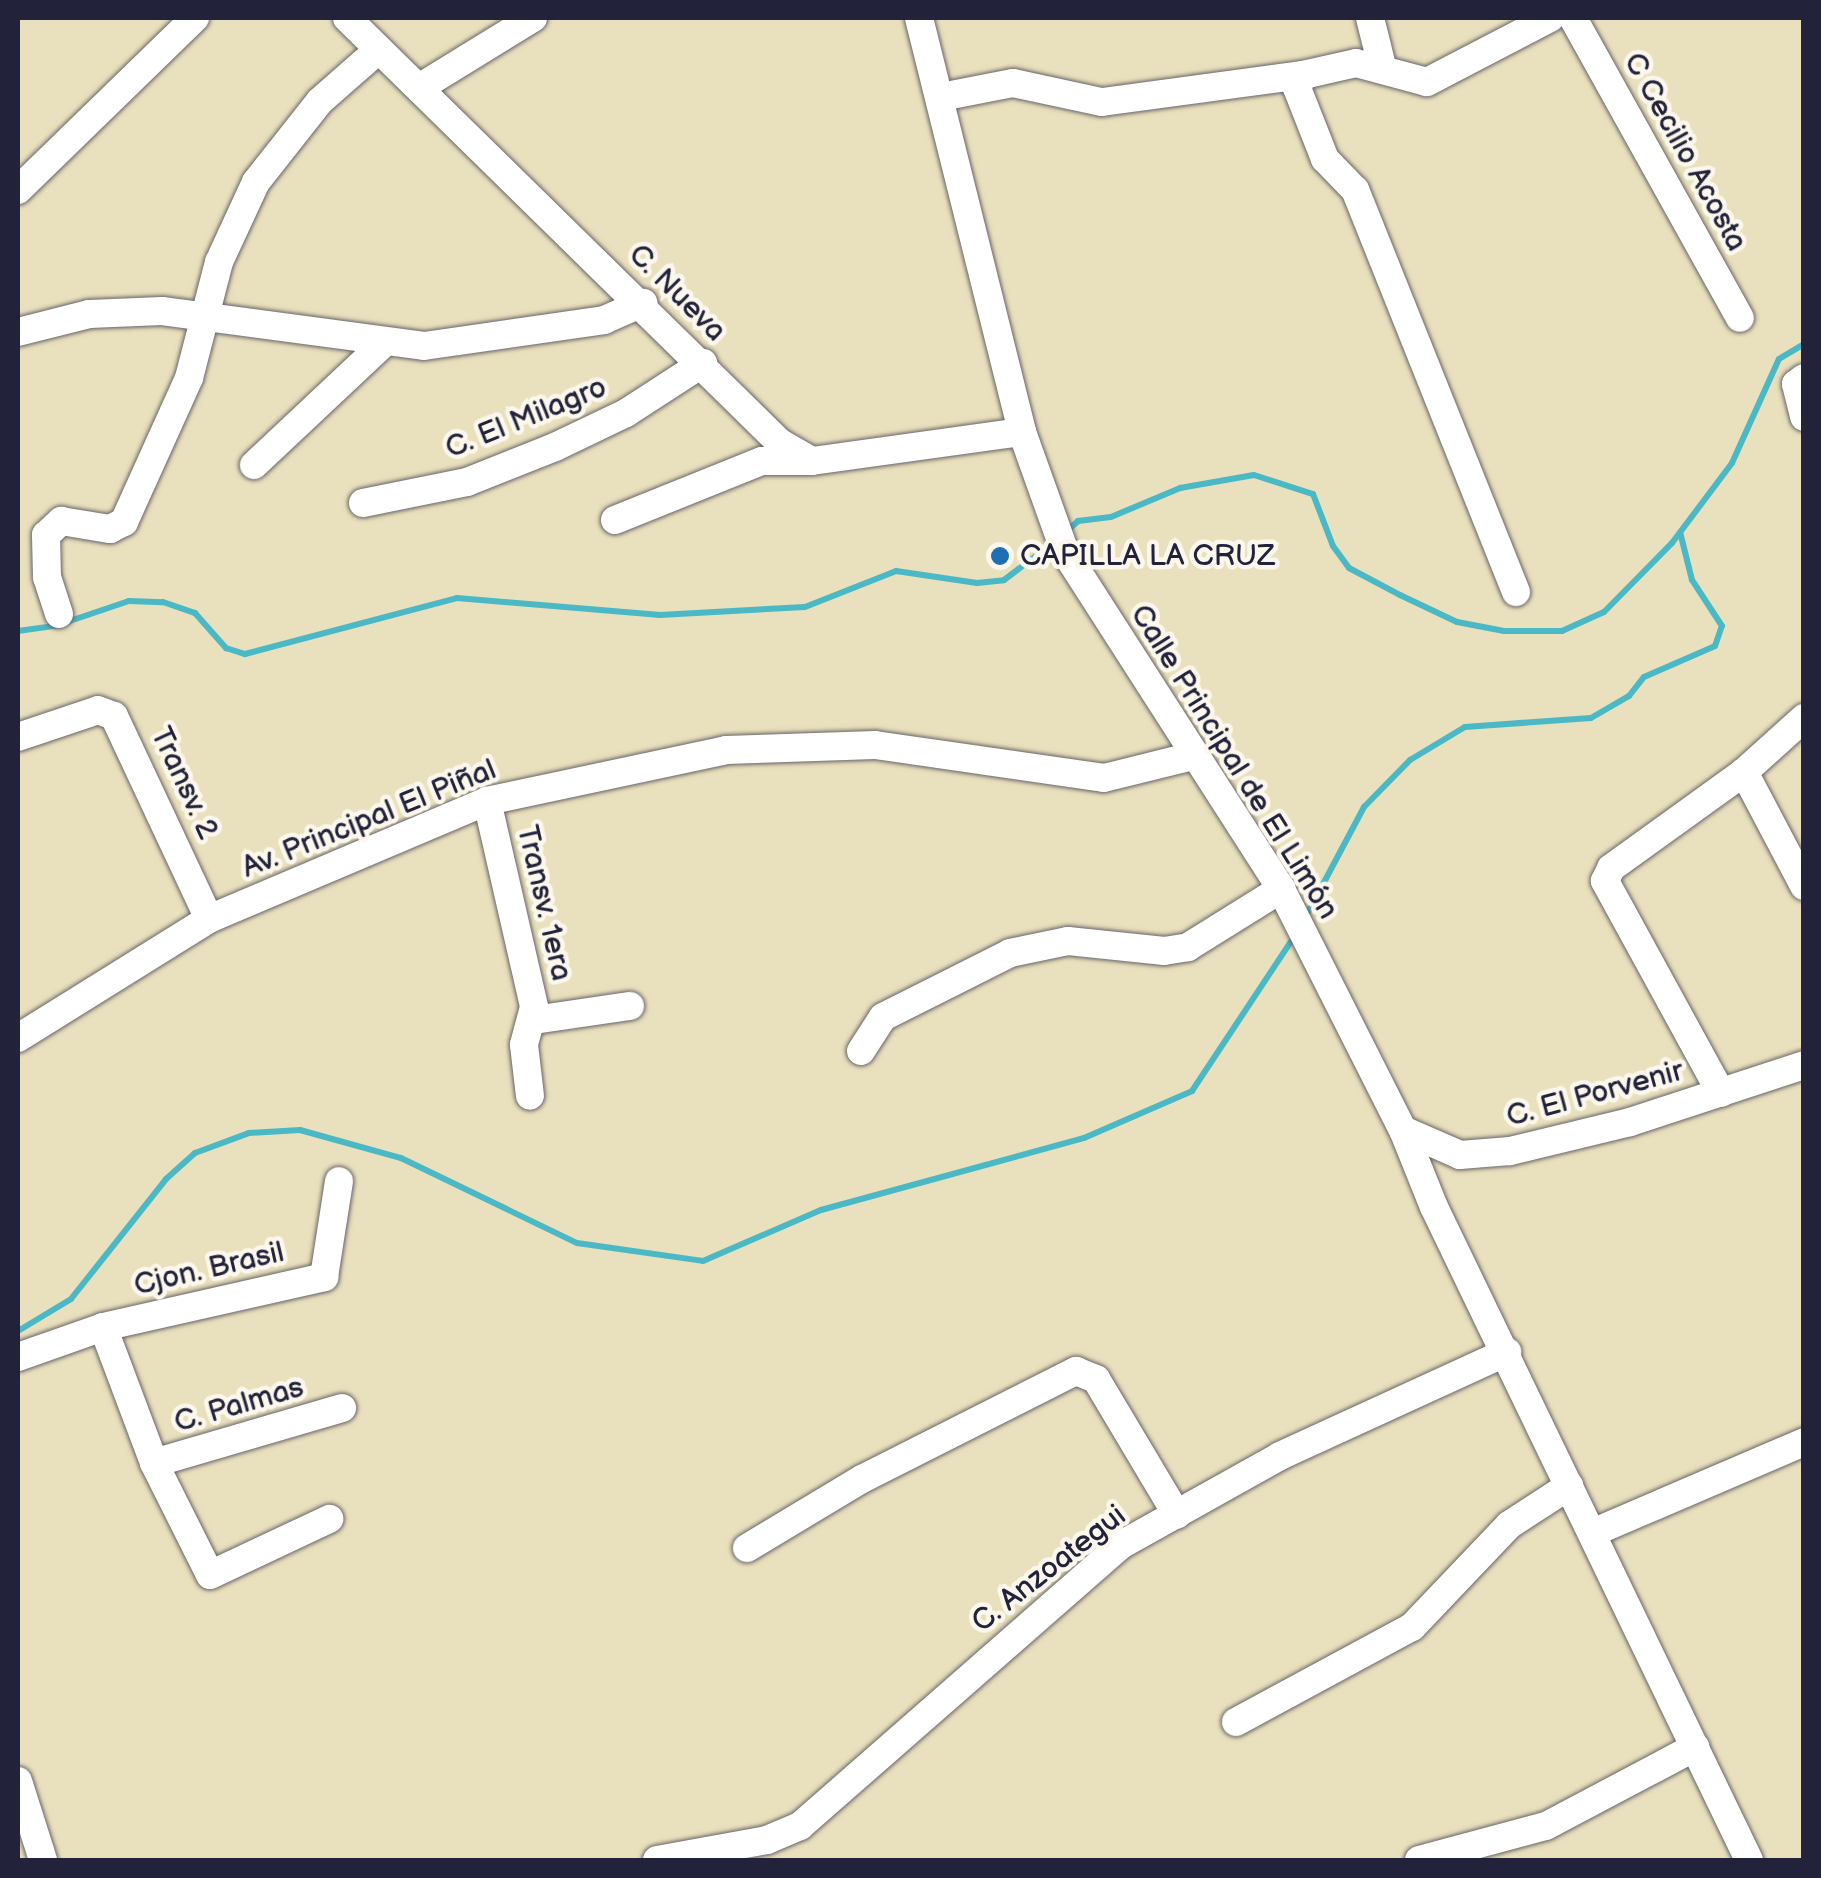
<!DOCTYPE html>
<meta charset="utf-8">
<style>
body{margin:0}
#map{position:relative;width:1821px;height:1878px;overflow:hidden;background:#e9e0bd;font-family:"Balsamiq Sans",sans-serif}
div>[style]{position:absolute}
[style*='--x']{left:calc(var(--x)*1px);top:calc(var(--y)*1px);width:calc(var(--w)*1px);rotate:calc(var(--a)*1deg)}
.stream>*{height:6px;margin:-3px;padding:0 3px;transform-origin:3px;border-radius:3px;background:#4bb8c5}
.roads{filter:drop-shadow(0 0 2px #686468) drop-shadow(0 0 2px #686468)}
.minor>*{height:28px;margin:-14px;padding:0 14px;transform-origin:14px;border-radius:14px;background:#fff}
.dots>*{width:28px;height:28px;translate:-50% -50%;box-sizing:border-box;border:5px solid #fbf7ec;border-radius:50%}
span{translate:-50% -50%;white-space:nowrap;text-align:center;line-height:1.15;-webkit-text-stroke:9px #fbf7ec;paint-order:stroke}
.street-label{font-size:30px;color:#22223b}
.poi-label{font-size:30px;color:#22223b}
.left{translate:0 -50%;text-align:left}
.frame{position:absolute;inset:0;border:20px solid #22223b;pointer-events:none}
</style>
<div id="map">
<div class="stream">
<i style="--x:1067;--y:531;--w:15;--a:-42"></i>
<i style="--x:1078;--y:521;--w:33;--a:-7"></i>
<i style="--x:1111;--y:517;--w:75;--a:-22.8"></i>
<i style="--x:1180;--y:488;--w:75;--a:-10"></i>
<i style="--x:1254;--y:475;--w:62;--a:17.9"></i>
<i style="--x:1313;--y:494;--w:56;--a:69"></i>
<i style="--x:1333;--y:546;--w:27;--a:54"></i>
<i style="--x:1349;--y:568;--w:58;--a:27.9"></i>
<i style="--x:1400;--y:595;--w:63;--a:25.3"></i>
<i style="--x:1457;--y:622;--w:48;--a:10.8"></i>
<i style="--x:1504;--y:631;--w:58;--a:0"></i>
<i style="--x:1562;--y:631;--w:46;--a:-24.3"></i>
<i style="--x:1604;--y:612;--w:97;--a:-45.4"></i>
<i style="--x:1672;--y:543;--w:100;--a:-53.1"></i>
<i style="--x:1732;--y:463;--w:114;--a:-65.7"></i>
<i style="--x:1779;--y:359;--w:29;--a:-31"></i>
<i style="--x:18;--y:631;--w:37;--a:-8"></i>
<i style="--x:55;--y:626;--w:78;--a:-18.7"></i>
<i style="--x:129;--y:601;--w:34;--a:2"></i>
<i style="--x:163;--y:602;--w:34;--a:19"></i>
<i style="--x:195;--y:613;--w:47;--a:48.5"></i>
<i style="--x:226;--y:648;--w:20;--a:18"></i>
<i style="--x:245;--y:654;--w:219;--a:-14.8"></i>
<i style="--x:457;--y:598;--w:204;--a:4.8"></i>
<i style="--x:660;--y:615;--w:145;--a:-3.2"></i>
<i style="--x:805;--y:607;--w:98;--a:-21.6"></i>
<i style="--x:896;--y:571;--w:82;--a:8.4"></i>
<i style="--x:977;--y:583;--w:27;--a:-6"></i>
<i style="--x:1004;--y:580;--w:63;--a:-37.2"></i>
<i style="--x:1305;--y:918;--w:126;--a:-62"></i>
<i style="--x:1364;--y:807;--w:66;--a:-45.6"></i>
<i style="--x:1410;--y:760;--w:64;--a:-31"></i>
<i style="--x:1465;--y:727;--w:126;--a:-4.1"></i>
<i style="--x:1591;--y:718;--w:44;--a:-30.1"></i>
<i style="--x:1629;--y:696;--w:24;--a:-52"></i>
<i style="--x:1644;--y:677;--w:77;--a:-23.6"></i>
<i style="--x:1715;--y:646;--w:21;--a:-71"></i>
<i style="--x:1722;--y:626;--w:55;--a:-123.1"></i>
<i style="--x:1692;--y:580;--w:49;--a:-104"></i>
<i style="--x:18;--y:1331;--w:62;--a:-31.1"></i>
<i style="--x:71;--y:1299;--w:153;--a:-51.6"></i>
<i style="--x:166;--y:1179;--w:39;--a:-42"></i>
<i style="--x:195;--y:1153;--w:58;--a:-20.3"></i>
<i style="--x:249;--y:1133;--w:51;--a:-3.4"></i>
<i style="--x:300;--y:1130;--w:105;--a:15.5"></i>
<i style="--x:401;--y:1158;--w:195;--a:25.8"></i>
<i style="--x:577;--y:1243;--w:127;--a:8.1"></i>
<i style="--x:703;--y:1261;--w:129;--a:-23.4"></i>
<i style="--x:821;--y:1210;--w:273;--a:-15.3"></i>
<i style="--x:1084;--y:1138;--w:118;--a:-23.5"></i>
<i style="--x:1192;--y:1091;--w:185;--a:-56.5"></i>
</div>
<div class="roads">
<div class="minor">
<i style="--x:347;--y:18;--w:605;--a:44.46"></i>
<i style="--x:779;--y:442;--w:38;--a:30"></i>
<i style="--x:812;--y:461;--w:212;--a:-7.9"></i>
<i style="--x:919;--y:18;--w:427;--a:76"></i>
<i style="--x:1022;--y:432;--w:127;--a:70.3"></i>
<i style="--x:1065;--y:552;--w:400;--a:57.3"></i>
<i style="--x:1281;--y:889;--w:270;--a:63.2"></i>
<i style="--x:1403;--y:1130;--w:83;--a:68.1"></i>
<i style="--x:1434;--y:1207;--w:725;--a:64.25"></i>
<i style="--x:1370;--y:18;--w:49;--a:76"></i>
<i style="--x:1573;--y:18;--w:343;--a:60.9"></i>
<i style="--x:419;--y:88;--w:134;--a:-31.6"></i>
<i style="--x:941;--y:97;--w:73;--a:-11"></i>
<i style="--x:1013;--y:83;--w:91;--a:12.1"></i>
<i style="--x:1102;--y:102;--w:203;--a:-7.7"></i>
<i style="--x:18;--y:190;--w:247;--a:-44.2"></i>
<i style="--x:18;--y:332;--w:73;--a:-14.2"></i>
<i style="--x:89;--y:314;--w:73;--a:-2.4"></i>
<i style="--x:162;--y:311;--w:264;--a:7.6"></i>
<i style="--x:424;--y:346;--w:182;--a:-8.2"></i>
<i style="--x:604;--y:320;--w:43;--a:-23.6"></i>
<i style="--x:1804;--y:378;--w:10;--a:143"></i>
<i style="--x:1796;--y:384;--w:34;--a:76"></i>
<i style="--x:254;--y:465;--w:175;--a:-43.2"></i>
<i style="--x:363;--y:503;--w:106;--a:-11.4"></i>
<i style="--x:467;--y:482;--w:95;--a:-21.7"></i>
<i style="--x:555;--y:447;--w:79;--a:-25.6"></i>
<i style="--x:626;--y:413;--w:92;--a:-33"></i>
<i style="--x:615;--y:520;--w:158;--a:-21.9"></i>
<i style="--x:762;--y:461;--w:49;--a:0"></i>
<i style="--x:1516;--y:592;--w:433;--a:-111.8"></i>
<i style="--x:1355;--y:190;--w:43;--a:-134.1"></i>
<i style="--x:1325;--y:159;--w:76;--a:-111.5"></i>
<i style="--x:1297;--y:88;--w:14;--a:-65"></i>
<i style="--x:1303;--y:75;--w:54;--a:-12.8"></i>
<i style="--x:1356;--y:63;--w:73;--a:15"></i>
<i style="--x:1427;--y:82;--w:139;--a:-27.5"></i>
<i style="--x:59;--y:614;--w:39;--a:-108"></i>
<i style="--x:47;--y:577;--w:42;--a:-91.4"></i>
<i style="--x:46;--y:535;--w:21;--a:-43"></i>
<i style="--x:61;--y:521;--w:50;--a:9.3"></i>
<i style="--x:110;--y:529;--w:16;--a:-27"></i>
<i style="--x:124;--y:522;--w:158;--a:-65.7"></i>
<i style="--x:189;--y:378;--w:120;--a:-75.5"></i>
<i style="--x:219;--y:262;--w:88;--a:-65.2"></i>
<i style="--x:256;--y:182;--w:103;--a:-51.7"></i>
<i style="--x:320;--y:101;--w:77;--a:-41.3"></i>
<i style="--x:18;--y:737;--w:84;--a:-18.6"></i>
<i style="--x:98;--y:710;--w:17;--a:21"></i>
<i style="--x:114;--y:716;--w:224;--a:64.9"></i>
<i style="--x:1744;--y:772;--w:129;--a:62.2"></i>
<i style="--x:487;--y:801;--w:211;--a:77.1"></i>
<i style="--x:534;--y:1007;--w:39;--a:105"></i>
<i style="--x:524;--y:1045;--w:51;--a:83.3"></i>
<i style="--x:534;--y:1020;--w:97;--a:-8.3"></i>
<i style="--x:18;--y:1038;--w:225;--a:-31.9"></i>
<i style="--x:209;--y:919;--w:302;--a:-23"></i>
<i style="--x:487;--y:801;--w:244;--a:-12"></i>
<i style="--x:726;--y:750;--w:149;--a:-1.9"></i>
<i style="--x:875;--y:745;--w:231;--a:8.2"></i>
<i style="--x:1104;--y:778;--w:92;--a:-13.9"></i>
<i style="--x:861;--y:1051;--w:40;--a:-57.1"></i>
<i style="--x:883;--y:1017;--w:142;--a:-26.7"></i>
<i style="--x:1010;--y:953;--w:59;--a:-11.7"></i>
<i style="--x:1068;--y:941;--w:97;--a:5.9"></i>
<i style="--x:1164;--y:951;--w:24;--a:-9"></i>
<i style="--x:1188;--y:947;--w:110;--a:-31.9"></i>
<i style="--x:1721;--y:1093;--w:242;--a:-118.7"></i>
<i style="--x:1605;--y:881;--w:14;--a:-65"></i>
<i style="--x:1611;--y:868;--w:164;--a:-35.8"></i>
<i style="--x:1744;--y:772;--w:81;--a:-42"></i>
<i style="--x:1403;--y:1130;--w:62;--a:23.7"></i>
<i style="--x:1460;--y:1155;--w:50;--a:-4.6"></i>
<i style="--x:1510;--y:1151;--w:123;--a:-13.6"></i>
<i style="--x:1630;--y:1122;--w:183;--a:-18.1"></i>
<i style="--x:103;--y:1327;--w:145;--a:69.4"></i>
<i style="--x:154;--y:1463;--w:125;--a:63.4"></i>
<i style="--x:210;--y:1575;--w:132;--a:-25.2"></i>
<i style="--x:18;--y:1357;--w:90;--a:-19.4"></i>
<i style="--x:103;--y:1327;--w:227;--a:-12.7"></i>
<i style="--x:324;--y:1277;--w:97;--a:-81.1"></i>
<i style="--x:154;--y:1463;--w:196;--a:-16.3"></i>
<i style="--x:1592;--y:1533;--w:231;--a:-23.2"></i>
<i style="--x:747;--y:1548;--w:134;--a:-31"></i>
<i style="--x:862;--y:1479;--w:240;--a:-26.8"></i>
<i style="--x:1076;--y:1371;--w:22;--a:22"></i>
<i style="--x:1096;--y:1379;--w:158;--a:59.2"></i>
<i style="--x:1236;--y:1722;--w:200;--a:-28.4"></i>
<i style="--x:1412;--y:1627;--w:141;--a:-46.4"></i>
<i style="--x:1509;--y:1525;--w:72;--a:-33"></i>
<i style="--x:18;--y:1781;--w:83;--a:72.4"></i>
<i style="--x:657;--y:1860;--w:112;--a:-10.3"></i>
<i style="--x:767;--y:1840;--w:36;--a:-23"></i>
<i style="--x:800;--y:1826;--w:427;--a:-41.2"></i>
<i style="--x:1121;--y:1545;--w:182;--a:-29.2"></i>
<i style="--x:1280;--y:1456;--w:250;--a:-24.6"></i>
<i style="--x:1419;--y:1860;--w:131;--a:-15"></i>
<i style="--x:1546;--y:1826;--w:169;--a:-27.9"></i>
</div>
</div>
<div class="dots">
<i style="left:1000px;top:556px;background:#1f6fb2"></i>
</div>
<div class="street-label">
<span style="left:1685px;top:152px;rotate:61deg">C Cecilio Acosta</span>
<span style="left:677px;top:293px;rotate:45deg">C. Nueva</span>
<span style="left:526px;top:418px;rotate:-22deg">C. El Milagro</span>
<span style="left:1234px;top:762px;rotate:58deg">Calle Principal de El Limón</span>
<span style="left:184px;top:783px;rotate:65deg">Transv. 2</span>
<span style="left:369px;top:819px;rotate:-22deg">Av. Principal El Piñal</span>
<span style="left:544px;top:903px;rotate:77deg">Transv. 1era</span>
<span style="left:1595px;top:1094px;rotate:-15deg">C. El Porvenir</span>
<span style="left:209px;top:1269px;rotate:-13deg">Cjon. Brasil</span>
<span style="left:239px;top:1405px;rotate:-16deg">C. Palmas</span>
<span style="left:1049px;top:1569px;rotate:-38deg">C. Anzoategui</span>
</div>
<div class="poi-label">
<span class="left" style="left:1020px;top:556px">CAPILLA LA CRUZ</span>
</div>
<div class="frame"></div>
</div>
